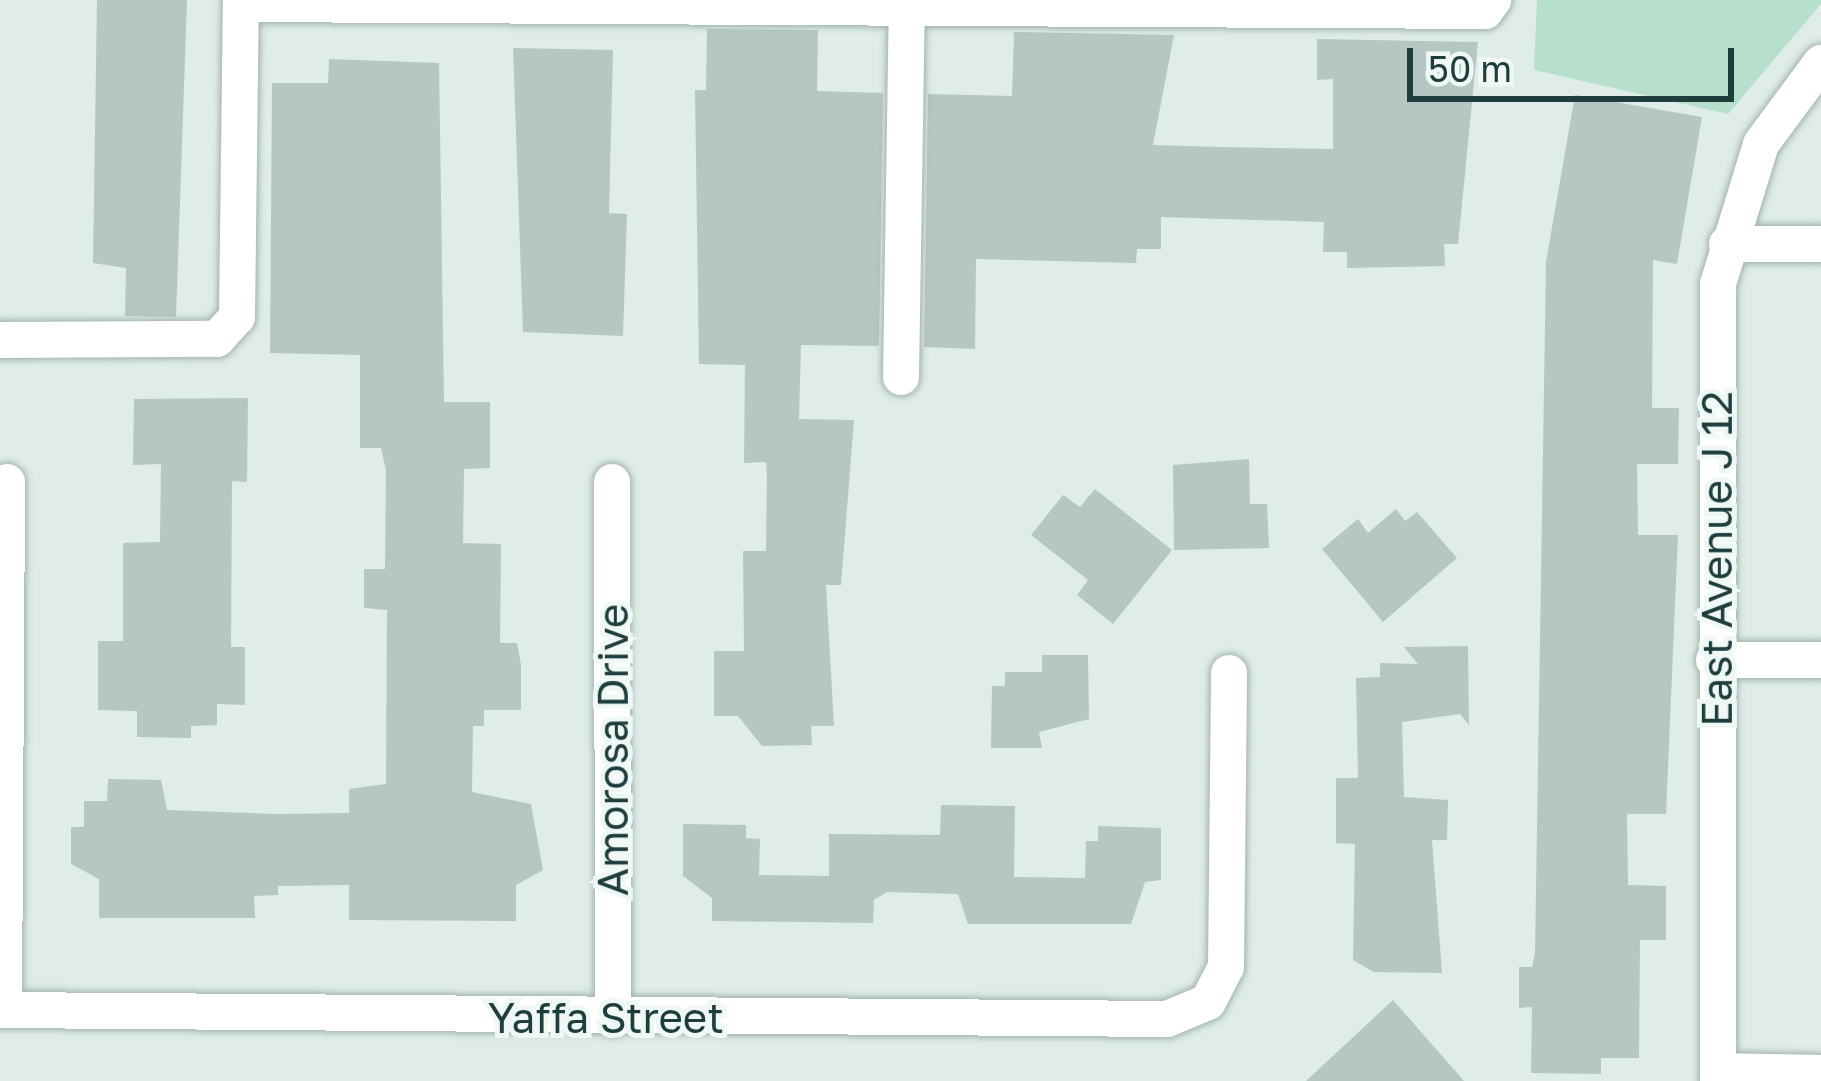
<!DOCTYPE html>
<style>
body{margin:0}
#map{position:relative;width:1821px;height:1081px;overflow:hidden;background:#dfece9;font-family:"Golos Text",sans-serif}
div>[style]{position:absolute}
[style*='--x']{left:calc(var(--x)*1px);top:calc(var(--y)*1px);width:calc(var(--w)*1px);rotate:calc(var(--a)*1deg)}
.green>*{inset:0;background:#b6e0cb}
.building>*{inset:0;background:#b4c7c3}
.roads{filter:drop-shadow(0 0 3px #a1b4b2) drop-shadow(0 0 3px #a1b4b2)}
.minor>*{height:36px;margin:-18px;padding:0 18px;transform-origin:18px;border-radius:18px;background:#fff}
span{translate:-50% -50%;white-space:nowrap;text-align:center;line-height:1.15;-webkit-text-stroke:10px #f0f8f6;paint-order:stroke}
.street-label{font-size:42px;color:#1e3e3d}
.scale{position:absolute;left:1407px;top:48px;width:327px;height:54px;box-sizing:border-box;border:6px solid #1e3e3d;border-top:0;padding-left:15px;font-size:36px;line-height:42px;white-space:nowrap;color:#1e3e3d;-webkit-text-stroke:9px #f0f8f6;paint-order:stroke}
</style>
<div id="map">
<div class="green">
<i style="clip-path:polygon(1537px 0,1821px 0,1821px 4px,1728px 114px,1534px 70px)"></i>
</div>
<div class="building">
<i style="clip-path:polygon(97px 0,187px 0,176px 317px,125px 316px,126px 268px,93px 263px)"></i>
<i style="clip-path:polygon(707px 29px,818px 30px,817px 91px,883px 93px,879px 346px,801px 345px,799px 419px,854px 420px,841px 585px,826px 585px,834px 726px,811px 726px,812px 745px,762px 746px,738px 716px,714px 716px,714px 651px,744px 651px,743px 551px,766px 551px,767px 476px,766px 462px,744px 463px,745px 365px,699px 364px,695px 90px,706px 90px)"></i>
<i style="clip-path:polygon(1014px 32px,1174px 35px,1153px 145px,1218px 147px,1333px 149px,1333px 79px,1317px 80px,1317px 39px,1478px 42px,1458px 244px,1444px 244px,1445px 266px,1347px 268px,1347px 252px,1323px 252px,1324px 222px,1161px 217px,1161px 249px,1137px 249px,1136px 263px,976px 259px,975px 349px,924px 347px,928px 94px,1012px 96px)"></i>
<i style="clip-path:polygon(513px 48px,613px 50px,609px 213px,627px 214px,623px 336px,523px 332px)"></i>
<i style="clip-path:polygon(329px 59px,439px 63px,444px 402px,490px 402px,490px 468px,464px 469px,463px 543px,501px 544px,500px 643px,517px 643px,521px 665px,521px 710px,484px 710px,484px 726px,473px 726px,472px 792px,531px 804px,543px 870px,516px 885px,516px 921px,349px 920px,349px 885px,278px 886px,278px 895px,254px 896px,255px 918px,99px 918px,99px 879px,71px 864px,71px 827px,84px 827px,84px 801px,107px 801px,108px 779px,161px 780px,167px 810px,276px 814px,349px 813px,349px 789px,386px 784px,387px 610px,364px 608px,364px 569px,385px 569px,386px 470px,381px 448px,360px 448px,360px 355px,270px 353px,272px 83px,328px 83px)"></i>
<i style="clip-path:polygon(1575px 95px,1702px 117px,1677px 264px,1653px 260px,1652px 408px,1679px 408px,1678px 464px,1637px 464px,1638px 535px,1678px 535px,1666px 814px,1627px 814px,1628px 885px,1666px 886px,1666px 940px,1640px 940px,1639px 1058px,1601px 1058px,1601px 1074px,1531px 1073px,1532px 1007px,1519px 1008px,1519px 967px,1532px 967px,1535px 953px,1546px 262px)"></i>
<i style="clip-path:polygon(248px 398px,247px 482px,232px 481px,231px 647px,245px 647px,245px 705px,217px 704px,217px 725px,191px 726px,191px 738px,137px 737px,137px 711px,98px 710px,98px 641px,123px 641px,123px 543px,160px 542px,161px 464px,133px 465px,134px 399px)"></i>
<i style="clip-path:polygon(1249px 459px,1250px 504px,1267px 504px,1269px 548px,1174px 550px,1173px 465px)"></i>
<i style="clip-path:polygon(1095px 489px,1172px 550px,1113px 624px,1077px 595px,1088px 580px,1031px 535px,1063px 495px,1080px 507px)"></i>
<i style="clip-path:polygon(1396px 509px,1405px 521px,1417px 512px,1457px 558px,1383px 622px,1322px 549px,1358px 519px,1368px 533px)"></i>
<i style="clip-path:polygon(1468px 646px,1469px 725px,1460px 714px,1402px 722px,1404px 797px,1448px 800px,1447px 840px,1432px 840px,1442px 973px,1374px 972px,1353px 960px,1355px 844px,1336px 843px,1336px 778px,1358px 778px,1356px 678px,1380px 677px,1380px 663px,1418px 664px,1404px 647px)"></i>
<i style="clip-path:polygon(1042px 655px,1088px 655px,1089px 719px,1039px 732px,1042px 748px,991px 748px,992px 686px,1005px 686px,1005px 672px,1042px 672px)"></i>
<i style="clip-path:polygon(941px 805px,1015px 806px,1014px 877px,1085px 878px,1086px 841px,1098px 841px,1098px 826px,1161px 828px,1161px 880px,1145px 882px,1131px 924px,968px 924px,958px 894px,887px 892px,874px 900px,873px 923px,712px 921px,712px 898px,683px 876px,683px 824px,746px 825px,746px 838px,760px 839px,759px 875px,829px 876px,829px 834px,940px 835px)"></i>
<i style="clip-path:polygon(1393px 1000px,1464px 1081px,1306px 1081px)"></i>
</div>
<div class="roads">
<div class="minor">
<i style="--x:241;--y:4;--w:1244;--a:0.32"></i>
<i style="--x:1485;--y:11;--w:14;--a:-54"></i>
<i style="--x:1727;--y:244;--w:94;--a:0"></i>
<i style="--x:0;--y:340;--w:217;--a:-0.3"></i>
<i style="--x:217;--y:339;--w:30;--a:-48"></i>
<i style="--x:237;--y:317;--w:317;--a:-89.3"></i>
<i style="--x:901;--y:377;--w:369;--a:-89.1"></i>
<i style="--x:612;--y:482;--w:536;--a:89.89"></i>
<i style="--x:1714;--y:660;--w:107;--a:0"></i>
<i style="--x:0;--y:1010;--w:1167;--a:0.44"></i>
<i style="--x:1167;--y:1019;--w:44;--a:-22.5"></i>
<i style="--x:1208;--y:1002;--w:39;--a:-63"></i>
<i style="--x:1226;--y:967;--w:294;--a:-89.4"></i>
<i style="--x:4;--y:1010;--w:528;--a:-89.67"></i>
<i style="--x:1718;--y:1071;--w:103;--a:1.1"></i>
<i style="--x:1718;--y:1081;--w:797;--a:-90"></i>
<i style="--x:1718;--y:284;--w:146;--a:-72.9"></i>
<i style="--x:1761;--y:144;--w:101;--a:-53.5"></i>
</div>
</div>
<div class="street-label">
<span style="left:1716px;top:559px;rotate:-90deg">East Avenue J 12</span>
<span style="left:612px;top:750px;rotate:-90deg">Amorosa Drive</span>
<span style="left:606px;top:1017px">Yaffa Street</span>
</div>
<div class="scale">50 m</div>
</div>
